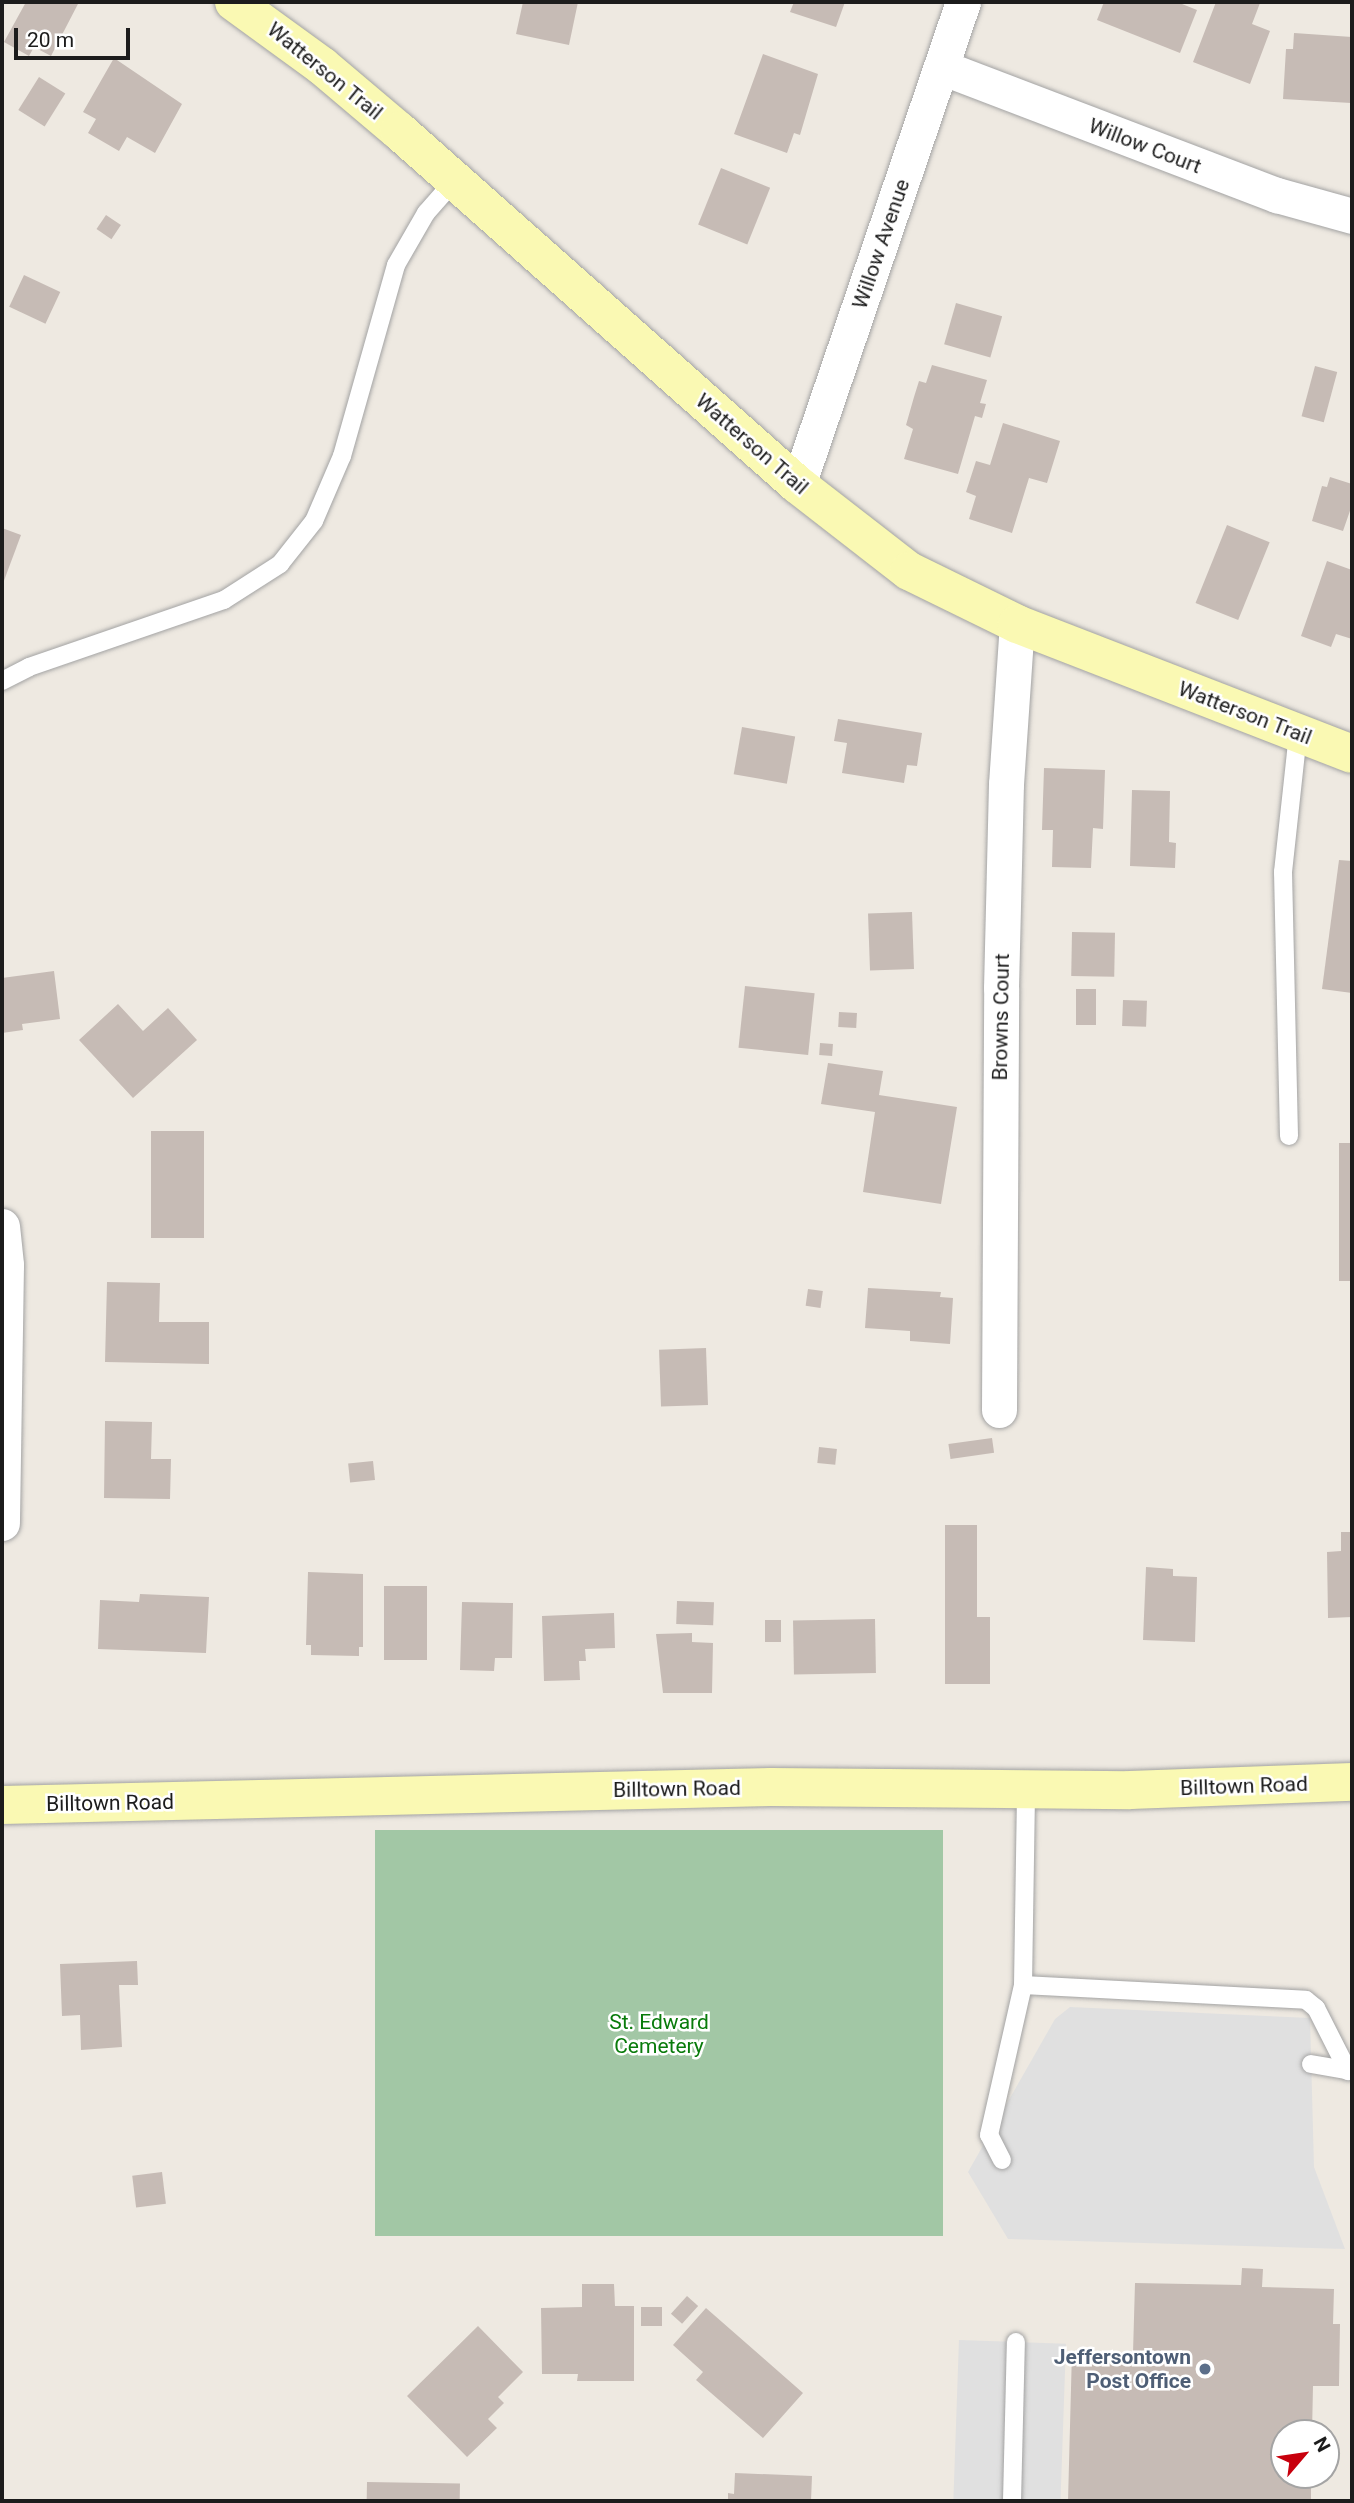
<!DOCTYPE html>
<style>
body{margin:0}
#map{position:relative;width:1354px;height:2503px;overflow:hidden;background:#eee9e1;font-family:Roboto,sans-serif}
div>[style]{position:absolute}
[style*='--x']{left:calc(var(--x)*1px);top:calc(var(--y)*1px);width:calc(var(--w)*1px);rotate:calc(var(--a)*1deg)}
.cemetery>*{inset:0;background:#a2c7a5;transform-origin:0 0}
.parking>*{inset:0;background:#e0e0e0;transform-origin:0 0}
.building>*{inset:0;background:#c6bbb5;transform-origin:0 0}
.roads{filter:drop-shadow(0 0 2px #a3a3a3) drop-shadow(0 0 2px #a3a3a3)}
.lane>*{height:18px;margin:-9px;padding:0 9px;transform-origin:9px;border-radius:9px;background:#fff}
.street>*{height:35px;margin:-17.5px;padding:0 17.5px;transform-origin:17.5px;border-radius:17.5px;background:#fff}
.secondary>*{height:38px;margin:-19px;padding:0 19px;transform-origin:19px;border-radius:19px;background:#faf9b3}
.dots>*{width:19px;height:19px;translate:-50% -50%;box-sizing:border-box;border:4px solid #fff;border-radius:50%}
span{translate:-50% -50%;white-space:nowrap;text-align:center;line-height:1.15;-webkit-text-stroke:5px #fff;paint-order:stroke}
.street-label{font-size:21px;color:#1c1c1c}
.park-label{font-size:21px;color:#097b0b}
.service-label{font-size:21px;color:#4e5e75;font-weight:700}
.right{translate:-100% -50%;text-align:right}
.frame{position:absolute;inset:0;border:4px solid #1c1c1c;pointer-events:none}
.north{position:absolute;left:1270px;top:2419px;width:70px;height:70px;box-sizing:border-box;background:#fff;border:2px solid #a4a4a4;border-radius:50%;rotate:61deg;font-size:19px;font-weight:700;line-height:28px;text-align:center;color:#1c1c1c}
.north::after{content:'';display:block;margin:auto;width:24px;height:32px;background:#c8000d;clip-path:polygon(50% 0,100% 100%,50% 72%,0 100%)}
.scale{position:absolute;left:14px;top:28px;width:116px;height:32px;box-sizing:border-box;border:4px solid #1c1c1c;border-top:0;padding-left:9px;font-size:21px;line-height:24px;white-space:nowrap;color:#1c1c1c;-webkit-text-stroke:5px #fff;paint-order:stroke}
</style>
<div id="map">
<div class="cemetery">
<i style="left:375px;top:1830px;width:568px;height:406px"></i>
</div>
<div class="parking">
<i style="clip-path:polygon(1070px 2007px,1310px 2018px,1314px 2167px,1345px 2249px,1008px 2239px,968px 2172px,1055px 2019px)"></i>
<i style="left:959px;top:2340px;width:107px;height:161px;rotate:2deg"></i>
</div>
<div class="building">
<i style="clip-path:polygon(26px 2px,79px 2px,51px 56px,34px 47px,29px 56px,4px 42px)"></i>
<i style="clip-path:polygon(523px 2px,578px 2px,569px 45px,516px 34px)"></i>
<i style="clip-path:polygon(794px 2px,845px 2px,836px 27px,790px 12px)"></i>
<i style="clip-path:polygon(1104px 2px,1177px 2px,1197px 10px,1180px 53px,1097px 20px)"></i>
<i style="clip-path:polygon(1216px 2px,1260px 3px,1252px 24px,1270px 31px,1250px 84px,1193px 62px)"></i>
<i style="clip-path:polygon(1294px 33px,1352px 37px,1351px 103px,1283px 99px,1286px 49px,1293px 49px)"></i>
<i style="clip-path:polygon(763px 54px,818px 74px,800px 135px,794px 133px,787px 153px,734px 134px)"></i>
<i style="clip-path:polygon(114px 58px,182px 104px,155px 153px,127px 137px,119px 151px,88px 133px,96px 119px,83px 112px)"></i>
<i style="left:39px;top:77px;width:31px;height:39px;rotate:32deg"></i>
<i style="left:721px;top:168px;width:53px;height:61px;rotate:22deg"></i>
<i style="left:106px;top:215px;width:18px;height:17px;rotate:34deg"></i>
<i style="left:24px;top:275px;width:40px;height:35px;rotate:25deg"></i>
<i style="left:956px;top:303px;width:48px;height:43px;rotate:16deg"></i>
<i style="clip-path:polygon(932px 365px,987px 380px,980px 403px,986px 404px,982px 418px,975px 416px,958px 474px,904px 459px,913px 429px,906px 425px,914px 397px,919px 381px,926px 383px)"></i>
<i style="left:1315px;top:366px;width:23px;height:52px;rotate:15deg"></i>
<i style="clip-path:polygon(1003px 423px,1060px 441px,1047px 483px,1029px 478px,1012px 533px,969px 519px,976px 496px,966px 492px,976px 461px,990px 465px)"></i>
<i style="clip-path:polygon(1330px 477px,1352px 484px,1352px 505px,1343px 531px,1312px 521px,1322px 486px,1327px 487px)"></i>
<i style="left:1227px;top:525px;width:46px;height:84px;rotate:22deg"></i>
<i style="clip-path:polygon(2px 528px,21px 535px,2px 586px)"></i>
<i style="clip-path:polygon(1327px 561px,1352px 570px,1352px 639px,1336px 634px,1331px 647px,1301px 636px)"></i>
<i style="clip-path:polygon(838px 719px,922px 733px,917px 766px,907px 765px,904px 783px,842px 773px,847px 743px,834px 741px)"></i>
<i style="left:742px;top:727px;width:54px;height:48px;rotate:10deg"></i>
<i style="clip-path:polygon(1044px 768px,1105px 770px,1103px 829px,1093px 828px,1091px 868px,1052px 867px,1053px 830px,1042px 830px)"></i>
<i style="clip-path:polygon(1132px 790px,1170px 791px,1169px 842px,1176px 843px,1175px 868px,1130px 866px)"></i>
<i style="clip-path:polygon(1339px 860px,1352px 861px,1352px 993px,1322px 989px)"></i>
<i style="left:912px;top:912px;width:57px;height:44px;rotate:88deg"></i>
<i style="left:1072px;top:932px;width:43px;height:44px;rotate:1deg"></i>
<i style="clip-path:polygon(54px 971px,60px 1019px,22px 1024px,23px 1030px,2px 1033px,2px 978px)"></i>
<i style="left:745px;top:986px;width:70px;height:62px;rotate:6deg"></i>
<i style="left:1076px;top:989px;width:20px;height:36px"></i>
<i style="left:1123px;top:1000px;width:24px;height:26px;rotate:2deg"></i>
<i style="clip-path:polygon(118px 1004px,143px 1031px,168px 1008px,197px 1040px,133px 1098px,79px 1040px)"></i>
<i style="left:839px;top:1012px;width:18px;height:15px;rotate:3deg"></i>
<i style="left:820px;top:1043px;width:13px;height:12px;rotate:4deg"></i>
<i style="clip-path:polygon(828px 1063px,883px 1071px,879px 1095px,957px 1107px,941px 1204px,863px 1192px,875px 1112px,821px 1104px)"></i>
<i style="left:151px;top:1131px;width:53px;height:107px"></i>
<i style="left:1339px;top:1143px;width:13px;height:138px"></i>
<i style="clip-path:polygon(107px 1282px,160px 1283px,159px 1322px,209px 1322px,209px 1364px,105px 1362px)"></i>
<i style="clip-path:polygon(868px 1288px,941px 1292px,940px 1297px,953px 1298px,950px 1344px,910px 1341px,910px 1331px,865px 1328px)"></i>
<i style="left:808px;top:1289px;width:15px;height:17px;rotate:8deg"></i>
<i style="left:706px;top:1348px;width:57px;height:47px;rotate:88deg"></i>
<i style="clip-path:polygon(105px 1421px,152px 1422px,151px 1459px,171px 1459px,170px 1499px,104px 1498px)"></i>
<i style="left:992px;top:1438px;width:15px;height:44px;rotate:82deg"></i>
<i style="left:819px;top:1447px;width:18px;height:16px;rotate:6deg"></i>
<i style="left:373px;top:1461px;width:19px;height:25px;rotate:84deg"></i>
<i style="clip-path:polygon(945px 1525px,977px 1525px,977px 1617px,990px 1617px,990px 1684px,945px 1684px)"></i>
<i style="clip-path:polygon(1341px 1532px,1352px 1532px,1352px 1617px,1328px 1618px,1327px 1552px,1341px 1551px)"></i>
<i style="clip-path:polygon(1146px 1567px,1173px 1569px,1173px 1576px,1197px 1577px,1195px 1642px,1143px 1640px)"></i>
<i style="clip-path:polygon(308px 1572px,363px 1574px,363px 1647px,359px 1647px,359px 1656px,311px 1655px,311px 1645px,306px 1645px)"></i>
<i style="left:384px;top:1586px;width:43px;height:74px"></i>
<i style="clip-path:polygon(140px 1594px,209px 1597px,206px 1653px,98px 1649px,100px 1600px,139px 1602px)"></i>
<i style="left:677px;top:1601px;width:37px;height:23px;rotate:2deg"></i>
<i style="clip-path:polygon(462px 1602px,513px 1603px,512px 1658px,495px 1658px,494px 1671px,460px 1670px)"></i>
<i style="clip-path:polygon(614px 1613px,615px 1648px,585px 1649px,586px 1661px,579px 1661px,580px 1680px,544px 1681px,542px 1616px)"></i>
<i style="left:875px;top:1619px;width:54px;height:82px;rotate:89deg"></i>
<i style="left:781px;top:1620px;width:22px;height:16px;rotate:90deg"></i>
<i style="clip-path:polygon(692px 1633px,692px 1642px,713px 1643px,712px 1693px,663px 1693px,656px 1634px)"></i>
<i style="clip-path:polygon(137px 1961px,138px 1985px,119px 1985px,122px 2047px,81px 2050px,80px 2015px,62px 2016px,60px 1964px)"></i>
<i style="left:162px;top:2172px;width:32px;height:30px;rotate:83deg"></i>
<i style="clip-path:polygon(1242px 2268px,1263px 2269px,1262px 2287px,1334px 2289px,1333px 2324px,1340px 2324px,1339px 2386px,1313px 2386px,1312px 2433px,1284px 2433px,1284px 2475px,1311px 2475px,1311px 2501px,1068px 2501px,1072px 2351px,1133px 2353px,1135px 2283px,1241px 2285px)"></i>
<i style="clip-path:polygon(582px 2284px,614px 2284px,615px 2306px,634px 2306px,634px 2381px,577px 2381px,578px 2374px,542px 2374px,541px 2308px,582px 2307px)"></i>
<i style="left:687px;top:2296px;width:15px;height:24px;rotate:42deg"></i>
<i style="left:641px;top:2307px;width:21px;height:19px"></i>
<i style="clip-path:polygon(706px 2308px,803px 2393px,763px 2438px,696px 2380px,703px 2372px,673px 2345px)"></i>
<i style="clip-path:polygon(478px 2326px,523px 2372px,498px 2397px,504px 2403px,488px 2419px,497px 2428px,467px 2457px,407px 2396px)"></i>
<i style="clip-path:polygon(735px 2473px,812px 2476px,811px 2501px,728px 2501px,728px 2493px,734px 2494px)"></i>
<i style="left:367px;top:2482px;width:93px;height:19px;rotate:1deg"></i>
</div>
<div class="roads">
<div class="lane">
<i style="--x:2;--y:681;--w:30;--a:-27"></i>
<i style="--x:29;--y:667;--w:206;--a:-19"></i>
<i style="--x:224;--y:600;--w:67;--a:-32.7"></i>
<i style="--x:280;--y:564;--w:55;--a:-51.7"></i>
<i style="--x:314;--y:521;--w:71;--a:-66.7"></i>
<i style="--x:342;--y:456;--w:198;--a:-74.2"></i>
<i style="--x:396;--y:265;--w:60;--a:-60"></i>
<i style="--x:426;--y:213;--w:44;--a:-48.7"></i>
<i style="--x:1289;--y:1136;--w:264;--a:-91.3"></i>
<i style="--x:1283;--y:872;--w:140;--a:-83.8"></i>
<i style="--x:1023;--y:1985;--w:283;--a:3"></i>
<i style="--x:1306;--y:2000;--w:13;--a:39"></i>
<i style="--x:1316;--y:2008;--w:71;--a:63.1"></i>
<i style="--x:1311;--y:2064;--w:42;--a:9.7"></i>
<i style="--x:1002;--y:2160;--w:28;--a:-117"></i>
<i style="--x:989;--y:2135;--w:154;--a:-77.2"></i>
<i style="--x:1023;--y:1985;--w:197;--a:-89.1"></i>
<i style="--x:1012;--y:2501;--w:159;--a:-88.6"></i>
</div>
<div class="street">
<i style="--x:941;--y:67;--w:360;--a:20.9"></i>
<i style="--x:1277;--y:195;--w:78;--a:15.6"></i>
<i style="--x:798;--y:485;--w:510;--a:-71.14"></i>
<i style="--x:2;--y:1226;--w:39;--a:84"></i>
<i style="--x:6;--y:1265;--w:258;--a:90.9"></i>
<i style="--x:999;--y:1410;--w:422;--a:-89.7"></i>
<i style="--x:1001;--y:988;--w:204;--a:-88.6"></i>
<i style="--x:1006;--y:784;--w:160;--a:-86.1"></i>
</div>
<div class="secondary">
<i style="--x:234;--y:2;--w:109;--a:36"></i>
<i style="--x:322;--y:66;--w:101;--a:40.2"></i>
<i style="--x:399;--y:131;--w:533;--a:41.58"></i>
<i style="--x:798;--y:485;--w:140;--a:37.8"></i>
<i style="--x:909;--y:571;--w:120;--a:26.1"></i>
<i style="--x:1017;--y:624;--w:359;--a:21.2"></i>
<i style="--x:2;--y:1805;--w:769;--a:-1.34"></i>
<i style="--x:771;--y:1787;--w:359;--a:0.5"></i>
<i style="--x:1130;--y:1790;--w:222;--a:-2.1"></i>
</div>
</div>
<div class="dots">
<i style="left:1205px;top:2369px;background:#5c6f8a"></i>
</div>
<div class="street-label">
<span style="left:325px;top:71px;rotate:39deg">Watterson Trail</span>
<span style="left:1145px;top:146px;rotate:21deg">Willow Court</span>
<span style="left:881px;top:244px;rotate:-71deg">Willow Avenue</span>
<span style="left:752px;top:444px;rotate:41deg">Watterson Trail</span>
<span style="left:1245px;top:713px;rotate:21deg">Watterson Trail</span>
<span style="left:1001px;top:1017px;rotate:-89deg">Browns Court</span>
<span style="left:1244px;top:1786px;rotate:-2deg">Billtown Road</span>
<span style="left:677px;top:1789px;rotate:-1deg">Billtown Road</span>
<span style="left:110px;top:1803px;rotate:-1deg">Billtown Road</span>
</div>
<div class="park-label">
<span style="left:659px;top:2034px">St. Edward<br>Cemetery</span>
</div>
<div class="service-label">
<span class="right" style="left:1191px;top:2369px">Jeffersontown<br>Post Office</span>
</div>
<div class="frame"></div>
<div class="north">N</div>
<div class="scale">20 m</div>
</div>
